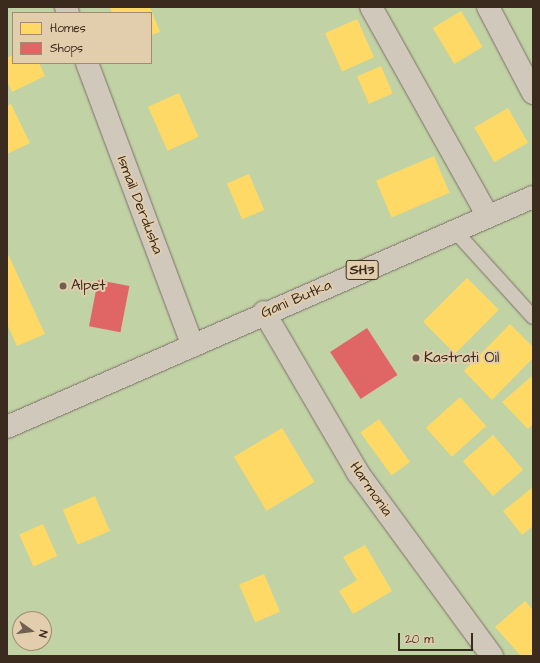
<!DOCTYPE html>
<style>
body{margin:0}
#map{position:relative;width:540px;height:663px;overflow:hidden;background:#d4c5b3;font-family:"Architects Daughter",sans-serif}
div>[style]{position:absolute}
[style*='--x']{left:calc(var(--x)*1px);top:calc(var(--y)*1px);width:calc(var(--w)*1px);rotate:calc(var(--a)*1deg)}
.green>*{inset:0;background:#c1d2a5}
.homes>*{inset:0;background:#ffd966;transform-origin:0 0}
.shops>*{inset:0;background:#e06666;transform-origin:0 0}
.roads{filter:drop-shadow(0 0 1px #7b7166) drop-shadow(0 0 1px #7b7166)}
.service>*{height:14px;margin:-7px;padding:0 7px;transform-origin:7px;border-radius:7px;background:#d1c8bc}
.minor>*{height:22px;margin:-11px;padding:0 11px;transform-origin:11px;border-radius:11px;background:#d1c8bc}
.secondary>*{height:22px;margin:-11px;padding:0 11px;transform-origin:11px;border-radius:11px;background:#d1c8bc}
.primary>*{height:22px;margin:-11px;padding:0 11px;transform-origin:11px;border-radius:11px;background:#d1c8bc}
.dots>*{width:11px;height:11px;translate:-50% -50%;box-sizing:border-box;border:2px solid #e2cdac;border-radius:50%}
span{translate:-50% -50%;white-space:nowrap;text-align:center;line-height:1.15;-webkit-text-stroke:4px #e2cdac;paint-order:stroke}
.shield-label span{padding:1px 3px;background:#e2cdac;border:1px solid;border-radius:3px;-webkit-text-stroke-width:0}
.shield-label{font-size:14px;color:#3b2a1e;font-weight:700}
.street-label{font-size:15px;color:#3b2a1e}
.poi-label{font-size:15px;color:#3b2a1e}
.left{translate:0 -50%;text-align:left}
.frame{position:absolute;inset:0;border:8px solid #3b2a1e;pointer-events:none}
.legend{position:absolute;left:12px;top:12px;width:140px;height:52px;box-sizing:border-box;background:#e2cdac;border:1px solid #9f8c73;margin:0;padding:5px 7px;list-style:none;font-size:12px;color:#3b2a1e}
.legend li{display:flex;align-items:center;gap:8px;height:20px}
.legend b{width:20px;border:1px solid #9f8c73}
.north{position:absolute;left:12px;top:611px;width:40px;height:40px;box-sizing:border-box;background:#e2cdac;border:1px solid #9f8c73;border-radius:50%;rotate:104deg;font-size:11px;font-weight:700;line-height:16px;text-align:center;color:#3b2a1e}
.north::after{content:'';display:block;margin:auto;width:14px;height:18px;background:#716052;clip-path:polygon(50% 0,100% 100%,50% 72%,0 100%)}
.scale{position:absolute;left:398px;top:633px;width:75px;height:18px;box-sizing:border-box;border:2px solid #3b2a1e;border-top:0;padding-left:5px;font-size:12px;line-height:14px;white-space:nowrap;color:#3b2a1e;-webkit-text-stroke:3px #e2cdac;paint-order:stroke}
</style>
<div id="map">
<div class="green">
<i style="clip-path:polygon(evenodd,7px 7px,533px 7px,533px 656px,7px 656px,7px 7px,13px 13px,151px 13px,151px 63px,13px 63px,13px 13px,7px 7px,20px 619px,44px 619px,44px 643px,20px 643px,20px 619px)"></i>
</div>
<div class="homes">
<i style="clip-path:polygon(110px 7px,150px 7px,160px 32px,151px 35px,151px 13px,112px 13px)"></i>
<i style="left:461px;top:11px;width:42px;height:33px;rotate:59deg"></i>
<i style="left:357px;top:19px;width:42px;height:35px;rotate:66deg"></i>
<i style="clip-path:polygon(13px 55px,13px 63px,39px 63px,45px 76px,12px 92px,7px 81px,7px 58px)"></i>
<i style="left:381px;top:66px;width:30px;height:26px;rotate:67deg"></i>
<i style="left:179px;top:93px;width:48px;height:34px;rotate:66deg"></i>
<i style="clip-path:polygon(11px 104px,30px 143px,7px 154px,7px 106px)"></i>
<i style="left:508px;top:108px;width:40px;height:39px;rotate:60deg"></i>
<i style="left:434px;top:156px;width:40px;height:63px;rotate:67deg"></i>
<i style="left:249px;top:174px;width:39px;height:24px;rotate:67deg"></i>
<i style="clip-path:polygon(7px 252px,45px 334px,17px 346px,7px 324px)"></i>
<i style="left:467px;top:278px;width:45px;height:62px;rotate:45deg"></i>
<i style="clip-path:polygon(510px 324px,533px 347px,533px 358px,492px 400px,464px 371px)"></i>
<i style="clip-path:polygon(533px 375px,533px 424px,528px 429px,502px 402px)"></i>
<i style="left:460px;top:397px;width:39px;height:46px;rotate:48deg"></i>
<i style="left:379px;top:419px;width:53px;height:23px;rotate:54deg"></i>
<i style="left:282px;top:428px;width:63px;height:56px;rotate:59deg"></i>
<i style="left:493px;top:435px;width:46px;height:40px;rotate:49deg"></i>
<i style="clip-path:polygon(533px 487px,533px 526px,522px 535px,503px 511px)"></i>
<i style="left:95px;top:496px;width:38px;height:35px;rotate:67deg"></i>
<i style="left:43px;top:524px;width:35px;height:26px;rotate:66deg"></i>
<i style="clip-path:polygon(365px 545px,392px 591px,353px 614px,339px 591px,357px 580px,343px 557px)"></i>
<i style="left:264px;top:574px;width:41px;height:27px;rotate:67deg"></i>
<i style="clip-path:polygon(525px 601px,533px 610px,533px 656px,521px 656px,495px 627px)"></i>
</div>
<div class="shops">
<i style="left:98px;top:280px;width:32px;height:47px;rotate:11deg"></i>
<i style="left:367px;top:328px;width:56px;height:44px;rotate:57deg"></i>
</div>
<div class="roads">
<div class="service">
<i style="--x:455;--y:231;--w:116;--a:47.8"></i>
</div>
<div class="minor">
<i style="--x:371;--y:7;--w:240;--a:60.8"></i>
<i style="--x:488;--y:7;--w:97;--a:62.4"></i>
<i style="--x:264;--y:312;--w:186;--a:59.7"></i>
<i style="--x:358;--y:473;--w:227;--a:53.8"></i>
</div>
<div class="secondary">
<i style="--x:66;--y:7;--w:6;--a:72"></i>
<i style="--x:87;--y:63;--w:302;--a:69.5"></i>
</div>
<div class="primary">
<i style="--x:7;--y:427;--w:574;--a:-23.62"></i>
</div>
</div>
<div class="dots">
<i style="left:63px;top:286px;background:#716052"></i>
<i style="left:416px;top:358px;background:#716052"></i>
</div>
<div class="shield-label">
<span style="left:362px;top:270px">SH3</span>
</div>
<div class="street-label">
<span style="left:140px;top:205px;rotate:69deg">Ismail Derdusha</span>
<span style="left:296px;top:299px;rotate:-23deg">Gani Butka</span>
<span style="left:371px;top:489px;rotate:55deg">Harmonia</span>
</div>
<div class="poi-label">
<span class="left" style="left:71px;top:286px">Alpet</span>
<span class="left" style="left:424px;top:358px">Kastrati Oil</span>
</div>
<div class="frame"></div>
<ul class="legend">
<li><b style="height:11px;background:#ffd966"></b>Homes</li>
<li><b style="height:11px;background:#e06666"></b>Shops</li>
</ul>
<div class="north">N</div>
<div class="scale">20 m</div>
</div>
